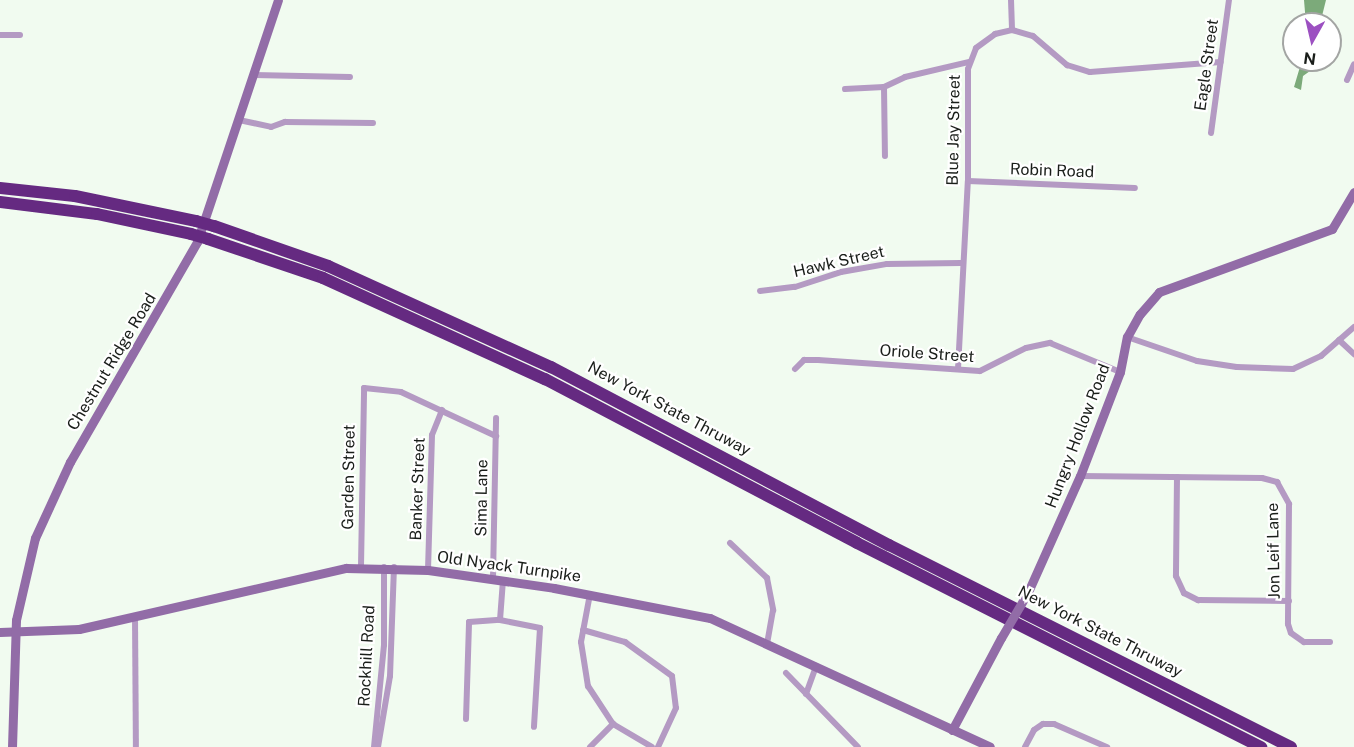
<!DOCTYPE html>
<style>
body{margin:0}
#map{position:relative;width:1354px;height:747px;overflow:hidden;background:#f1fbf0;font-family:"Public Sans",sans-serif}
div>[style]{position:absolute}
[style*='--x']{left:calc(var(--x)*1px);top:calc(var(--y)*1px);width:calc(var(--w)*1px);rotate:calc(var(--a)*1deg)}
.water>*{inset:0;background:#7caa7a}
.street>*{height:6px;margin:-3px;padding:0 3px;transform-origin:3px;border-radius:3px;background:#b49ac3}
.secondary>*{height:9px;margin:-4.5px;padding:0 4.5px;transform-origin:4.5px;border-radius:4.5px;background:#926ca7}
.highway>*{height:12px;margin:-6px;padding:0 6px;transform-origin:6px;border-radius:6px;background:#652a81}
.secondary-bridge>*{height:9px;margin:-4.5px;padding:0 4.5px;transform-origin:4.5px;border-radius:4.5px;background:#926ca7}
.highway-bridge>*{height:12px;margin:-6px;padding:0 6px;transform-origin:6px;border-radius:6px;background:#652a81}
span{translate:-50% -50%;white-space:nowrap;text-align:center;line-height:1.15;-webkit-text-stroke:4.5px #fff;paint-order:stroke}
.street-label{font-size:16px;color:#1a1e1a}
.north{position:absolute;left:1282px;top:12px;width:60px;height:60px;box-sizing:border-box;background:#fff;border:2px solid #a3a5a3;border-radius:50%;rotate:188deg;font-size:16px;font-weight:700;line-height:24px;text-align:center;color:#1a1e1a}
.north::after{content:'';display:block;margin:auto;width:21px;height:27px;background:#9c50c1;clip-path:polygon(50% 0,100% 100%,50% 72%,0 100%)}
</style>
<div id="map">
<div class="water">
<i style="clip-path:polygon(1304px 0,1326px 0,1320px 24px,1306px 24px)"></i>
<i style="clip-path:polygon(1302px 60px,1312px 60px,1310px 71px,1303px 76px,1301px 90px,1294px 87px)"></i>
</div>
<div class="street">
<i style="--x:1011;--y:0;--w:30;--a:88"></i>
<i style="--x:0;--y:35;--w:20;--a:0"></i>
<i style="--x:254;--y:75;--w:96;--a:1.2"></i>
<i style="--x:1347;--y:80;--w:17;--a:-66"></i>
<i style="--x:884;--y:87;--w:69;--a:89.2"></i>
<i style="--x:845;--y:89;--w:39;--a:-3"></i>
<i style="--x:884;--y:87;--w:23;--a:-25"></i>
<i style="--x:905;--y:77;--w:66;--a:-13.2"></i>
<i style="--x:239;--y:120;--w:33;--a:12"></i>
<i style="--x:271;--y:127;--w:15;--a:-20"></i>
<i style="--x:285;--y:122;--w:88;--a:0.7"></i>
<i style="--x:1211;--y:133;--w:134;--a:-82.3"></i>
<i style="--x:968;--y:181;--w:167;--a:2.4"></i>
<i style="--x:760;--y:291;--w:35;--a:-7"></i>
<i style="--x:795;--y:287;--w:48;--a:-18.1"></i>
<i style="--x:841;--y:272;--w:47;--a:-9.9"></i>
<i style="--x:887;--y:264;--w:74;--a:-0.8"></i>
<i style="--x:1127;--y:337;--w:74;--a:18.9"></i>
<i style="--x:1197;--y:361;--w:40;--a:8.5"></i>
<i style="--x:1237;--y:367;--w:56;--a:2"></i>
<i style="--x:1293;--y:369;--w:31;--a:-25"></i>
<i style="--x:1321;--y:356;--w:44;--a:-41.3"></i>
<i style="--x:1339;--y:340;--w:21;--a:43"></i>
<i style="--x:795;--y:369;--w:13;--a:-45"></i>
<i style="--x:804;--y:360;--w:14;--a:0"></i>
<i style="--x:818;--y:360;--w:162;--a:3.9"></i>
<i style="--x:980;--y:371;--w:51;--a:-26.6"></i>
<i style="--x:1026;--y:348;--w:25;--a:-12"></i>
<i style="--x:1050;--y:343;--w:76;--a:22.5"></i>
<i style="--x:958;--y:369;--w:188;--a:-87"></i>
<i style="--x:968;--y:181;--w:112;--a:-90"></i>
<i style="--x:968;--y:69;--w:22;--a:-69"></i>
<i style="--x:976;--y:48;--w:24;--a:-36"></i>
<i style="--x:995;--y:34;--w:17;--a:-13"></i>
<i style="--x:1012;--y:30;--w:22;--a:16"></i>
<i style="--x:1033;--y:36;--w:45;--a:40.5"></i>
<i style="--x:1067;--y:65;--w:24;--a:17"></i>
<i style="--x:1090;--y:72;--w:131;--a:-4.4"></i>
<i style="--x:1080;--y:476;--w:182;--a:0.6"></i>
<i style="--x:1262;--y:478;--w:16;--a:15"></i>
<i style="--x:1277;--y:482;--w:25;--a:61"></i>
<i style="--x:1289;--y:504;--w:120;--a:90.5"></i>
<i style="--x:1288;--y:624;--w:9;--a:72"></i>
<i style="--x:1291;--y:633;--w:16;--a:35"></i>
<i style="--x:1304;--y:642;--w:26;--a:0"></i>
<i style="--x:1177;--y:477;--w:99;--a:90.6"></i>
<i style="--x:1176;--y:576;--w:19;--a:65"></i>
<i style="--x:1184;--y:593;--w:16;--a:27"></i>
<i style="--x:1198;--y:600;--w:91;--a:0.6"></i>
<i style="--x:730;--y:543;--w:51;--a:43.4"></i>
<i style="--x:767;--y:578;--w:33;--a:79"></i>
<i style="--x:773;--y:610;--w:34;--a:100"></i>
<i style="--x:361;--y:566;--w:178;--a:-89"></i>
<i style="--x:364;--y:388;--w:37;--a:6"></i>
<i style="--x:401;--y:392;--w:105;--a:24.9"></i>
<i style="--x:428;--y:570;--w:135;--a:-88.3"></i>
<i style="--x:432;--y:435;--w:27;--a:-68"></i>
<i style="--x:493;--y:578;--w:160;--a:-88.9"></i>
<i style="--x:590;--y:594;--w:49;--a:100.6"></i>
<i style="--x:581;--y:642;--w:45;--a:81"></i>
<i style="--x:588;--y:686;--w:45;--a:56.7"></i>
<i style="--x:613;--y:724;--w:45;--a:30.5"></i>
<i style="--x:135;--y:617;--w:130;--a:89.6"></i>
<i style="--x:500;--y:620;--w:40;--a:-85.7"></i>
<i style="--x:583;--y:630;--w:44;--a:15.9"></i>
<i style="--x:625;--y:642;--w:58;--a:35.9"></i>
<i style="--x:672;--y:676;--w:32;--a:83"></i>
<i style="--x:676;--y:708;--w:43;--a:114.8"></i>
<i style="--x:786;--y:673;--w:103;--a:45.8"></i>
<i style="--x:806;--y:694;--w:30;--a:-70"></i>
<i style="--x:466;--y:719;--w:97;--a:-88.2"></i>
<i style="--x:469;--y:622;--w:31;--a:-4"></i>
<i style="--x:500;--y:620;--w:41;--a:11.3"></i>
<i style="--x:540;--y:628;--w:99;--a:93.5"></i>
<i style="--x:374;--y:747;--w:102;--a:-84.4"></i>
<i style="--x:384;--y:645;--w:78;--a:-90"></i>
<i style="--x:378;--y:747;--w:72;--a:-80.4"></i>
<i style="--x:390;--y:676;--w:109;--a:-87.9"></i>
<i style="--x:590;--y:747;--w:33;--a:-45"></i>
<i style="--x:1025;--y:747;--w:19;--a:-62"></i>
<i style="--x:1034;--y:730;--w:11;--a:-34"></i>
<i style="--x:1043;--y:724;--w:11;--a:0"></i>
<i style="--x:1054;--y:724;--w:58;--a:23.5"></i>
</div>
<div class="secondary">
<i style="--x:1028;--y:592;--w:127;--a:-65.9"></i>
<i style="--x:1080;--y:476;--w:111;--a:-69"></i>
<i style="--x:1120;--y:372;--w:36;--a:-79"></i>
<i style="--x:1127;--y:337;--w:26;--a:-61"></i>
<i style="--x:1140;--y:314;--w:29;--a:-49"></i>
<i style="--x:1159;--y:292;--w:184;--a:-20"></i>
<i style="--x:1332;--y:229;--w:43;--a:-59.3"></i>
<i style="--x:0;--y:632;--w:79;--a:-2.2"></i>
<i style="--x:79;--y:629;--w:274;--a:-12.9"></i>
<i style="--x:346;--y:568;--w:82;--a:1.4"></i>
<i style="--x:428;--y:570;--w:127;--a:8.1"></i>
<i style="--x:554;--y:588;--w:159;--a:10.9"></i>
<i style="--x:710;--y:618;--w:308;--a:24.7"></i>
<i style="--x:952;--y:730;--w:104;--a:-62"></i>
<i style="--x:12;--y:747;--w:127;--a:-88.2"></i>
<i style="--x:16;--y:620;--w:84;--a:-77"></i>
<i style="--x:35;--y:538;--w:84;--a:-65.3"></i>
<i style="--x:70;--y:462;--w:254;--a:-60"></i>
<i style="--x:197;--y:242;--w:255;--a:-71.5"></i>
</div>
<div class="highway">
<i style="--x:0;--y:188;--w:75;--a:6.1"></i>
<i style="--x:75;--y:196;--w:124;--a:11.7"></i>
<i style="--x:0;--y:202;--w:98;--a:7.1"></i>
<i style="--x:97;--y:214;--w:96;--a:12"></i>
<i style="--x:214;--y:226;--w:121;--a:19.3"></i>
<i style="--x:328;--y:266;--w:245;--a:24.4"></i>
<i style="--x:551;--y:367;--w:382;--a:27.8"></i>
<i style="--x:889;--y:545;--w:450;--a:26.7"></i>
<i style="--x:208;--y:239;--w:121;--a:18.7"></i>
<i style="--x:323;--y:278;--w:244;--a:24.5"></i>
<i style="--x:545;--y:379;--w:352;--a:27.7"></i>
<i style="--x:857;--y:543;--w:453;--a:26.8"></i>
</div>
<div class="secondary-bridge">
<i style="--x:1001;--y:638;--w:53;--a:-59.6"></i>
</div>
<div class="highway-bridge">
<i style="--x:196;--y:221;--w:19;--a:16"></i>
<i style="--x:191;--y:234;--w:18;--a:16"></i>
</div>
<div class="street-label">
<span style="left:1207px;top:65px;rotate:-82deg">Eagle Street</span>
<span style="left:954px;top:130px;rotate:-89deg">Blue Jay Street</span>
<span style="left:1052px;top:171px;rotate:2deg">Robin Road</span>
<span style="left:839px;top:262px;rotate:-13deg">Hawk Street</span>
<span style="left:927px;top:354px;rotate:4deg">Oriole Street</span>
<span style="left:112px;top:362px;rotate:-59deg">Chestnut Ridge Road</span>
<span style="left:669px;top:409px;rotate:28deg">New York State Thruway</span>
<span style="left:1078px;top:436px;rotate:-69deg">Hungry Hollow Road</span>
<span style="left:349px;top:477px;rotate:-89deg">Garden Street</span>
<span style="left:418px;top:489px;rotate:-88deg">Banker Street</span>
<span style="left:482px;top:498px;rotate:-89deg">Sima Lane</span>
<span style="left:1274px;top:551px;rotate:-91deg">Jon Leif Lane</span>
<span style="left:509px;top:567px;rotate:8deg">Old Nyack Turnpike</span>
<span style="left:1100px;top:632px;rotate:27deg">New York State Thruway</span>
<span style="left:367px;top:656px;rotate:-87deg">Rockhill Road</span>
</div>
<div class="north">N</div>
</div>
